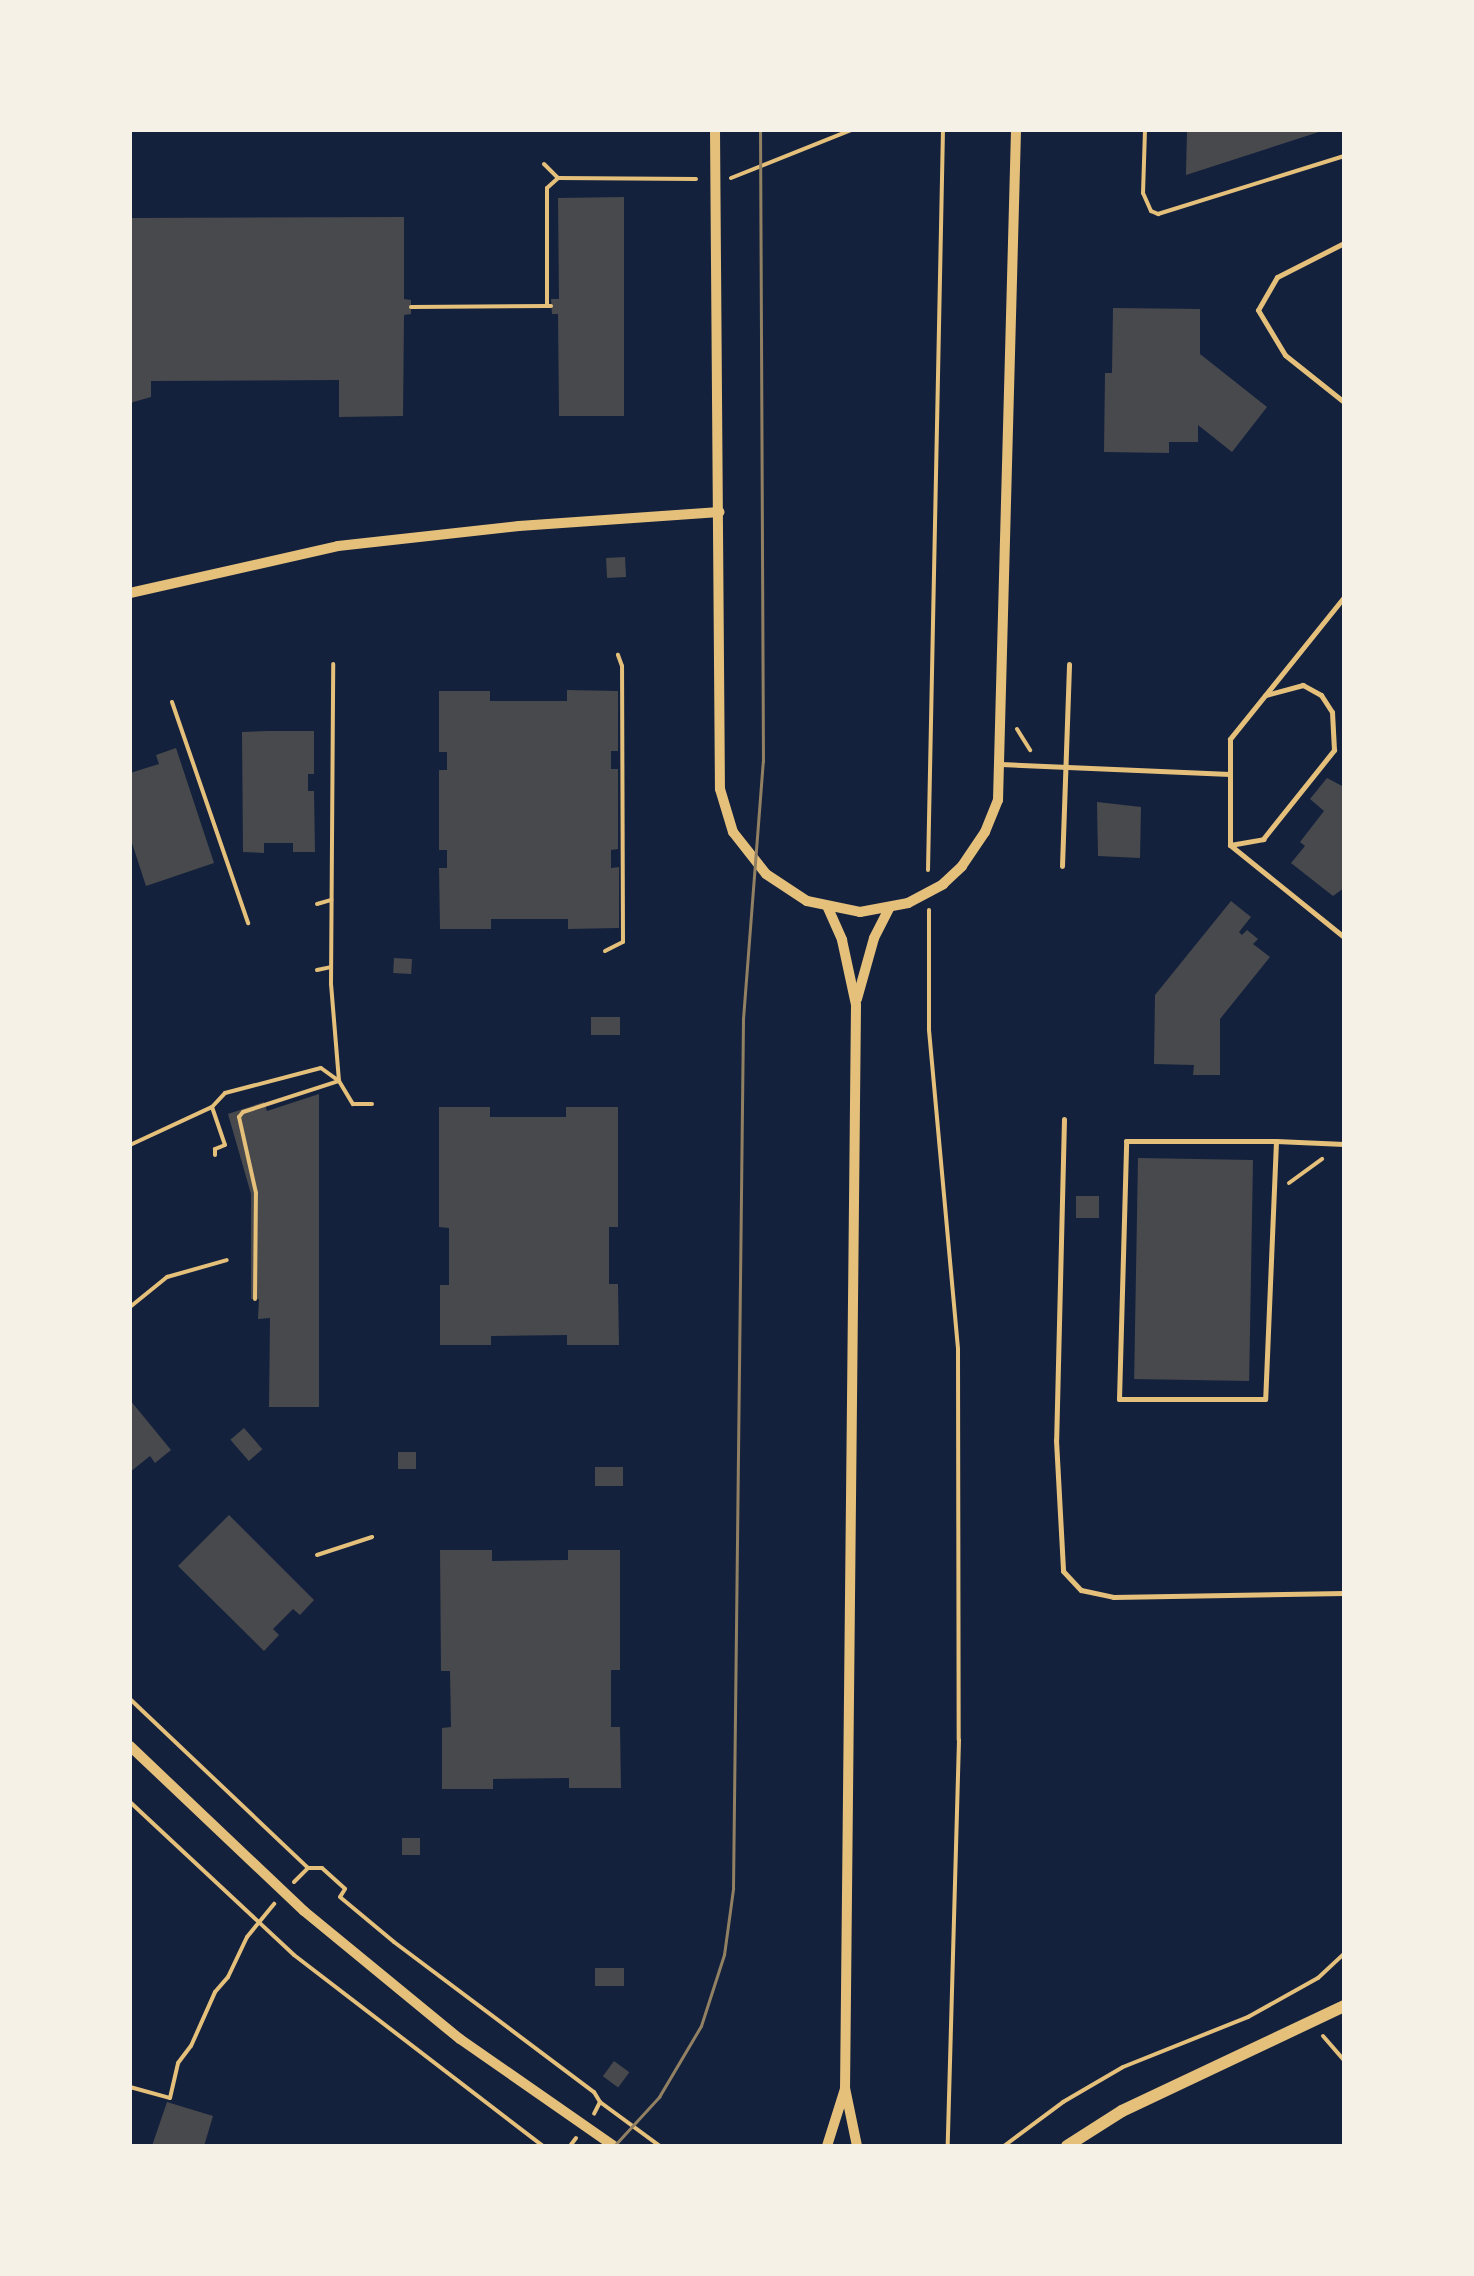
<!DOCTYPE html>
<style>
body{margin:0}
#map{position:relative;width:1474px;height:2276px;overflow:hidden;background:#14213d;font-family:"Sofia Sans Condensed",sans-serif}
div>[style]{position:absolute}
[style*='--x']{left:calc(var(--x)*1px);top:calc(var(--y)*1px);width:calc(var(--w)*1px);rotate:calc(var(--a)*1deg)}
.building>*{inset:0;background:#48494c;transform-origin:0 0}
.path>*{height:4px;margin:-2px;padding:0 2px;transform-origin:2px;border-radius:2px;background:#e5c07b}
.service>*{height:5px;margin:-2.5px;padding:0 2.5px;transform-origin:2.5px;border-radius:2.5px;background:#e5c07b}
.minor>*{height:10px;margin:-5px;padding:0 5px;transform-origin:5px;border-radius:5px;background:#e5c07b}
.tertiary>*{height:12px;margin:-6px;padding:0 6px;transform-origin:6px;border-radius:6px;background:#e5c07b}
.tram>*{height:2.5px;margin:-1.25px;padding:0 1.25px;transform-origin:1.25px;border-radius:1.25px;background:#918062}
span{translate:-50% -50%;white-space:nowrap;text-align:center;line-height:1.15;-webkit-text-stroke:10px #f6f1e7;paint-order:stroke}
.frame{position:absolute;inset:0;border:132px solid #f6f1e7;pointer-events:none}
</style>
<div id="map">
<div class="building">
<i style="clip-path:polygon(1187px 130px,1322px 130px,1322px 131px,1186px 175px)"></i>
<i style="clip-path:polygon(624px 197px,624px 416px,559px 416px,558px 314px,552px 314px,551px 299px,559px 299px,558px 198px)"></i>
<i style="clip-path:polygon(404px 217px,404px 299px,411px 300px,411px 314px,404px 315px,403px 416px,339px 417px,339px 380px,151px 381px,151px 397px,130px 403px,130px 218px)"></i>
<i style="clip-path:polygon(1113px 308px,1200px 309px,1200px 354px,1267px 407px,1232px 452px,1198px 425px,1198px 442px,1169px 442px,1169px 453px,1104px 452px,1105px 373px,1112px 373px)"></i>
<i style="left:625px;top:557px;width:20px;height:19px;rotate:87deg"></i>
<i style="clip-path:polygon(567px 690px,618px 691px,618px 751px,611px 751px,611px 769px,618px 769px,618px 849px,611px 850px,611px 868px,619px 867px,619px 928px,568px 929px,568px 919px,491px 919px,491px 929px,440px 929px,439px 868px,447px 868px,447px 850px,439px 850px,439px 770px,447px 770px,447px 752px,439px 752px,439px 691px,490px 691px,490px 701px,567px 701px)"></i>
<i style="clip-path:polygon(268px 731px,314px 731px,314px 774px,308px 774px,308px 791px,314px 791px,315px 852px,293px 852px,293px 843px,264px 843px,264px 853px,243px 852px,242px 732px)"></i>
<i style="clip-path:polygon(176px 748px,214px 863px,146px 886px,130px 837px,130px 773px,159px 764px,156px 755px)"></i>
<i style="clip-path:polygon(1327px 778px,1344px 787px,1344px 888px,1333px 896px,1291px 863px,1305px 846px,1300px 842px,1324px 811px,1310px 799px)"></i>
<i style="clip-path:polygon(1097px 802px,1141px 807px,1140px 858px,1098px 856px)"></i>
<i style="clip-path:polygon(1231px 901px,1251px 917px,1239px 932px,1242px 935px,1247px 930px,1258px 939px,1253px 944px,1270px 957px,1220px 1019px,1220px 1075px,1193px 1075px,1194px 1065px,1154px 1064px,1155px 995px)"></i>
<i style="left:394px;top:958px;width:18px;height:15px;rotate:3deg"></i>
<i style="left:591px;top:1017px;width:29px;height:18px"></i>
<i style="clip-path:polygon(319px 1094px,319px 1407px,269px 1407px,270px 1318px,258px 1319px,259px 1299px,251px 1299px,251px 1194px,228px 1114px,264px 1102px,267px 1111px)"></i>
<i style="clip-path:polygon(439px 1107px,490px 1107px,490px 1117px,566px 1117px,566px 1107px,618px 1107px,618px 1227px,609px 1227px,609px 1284px,618px 1284px,619px 1345px,567px 1345px,567px 1335px,491px 1336px,491px 1345px,440px 1345px,440px 1285px,449px 1285px,449px 1228px,439px 1227px)"></i>
<i style="left:1138px;top:1158px;width:115px;height:221px;rotate:1deg"></i>
<i style="left:1076px;top:1196px;width:23px;height:22px"></i>
<i style="clip-path:polygon(130px 1400px,171px 1450px,155px 1463px,150px 1456px,130px 1472px)"></i>
<i style="left:244px;top:1428px;width:28px;height:18px;rotate:49deg"></i>
<i style="left:398px;top:1452px;width:18px;height:17px"></i>
<i style="left:595px;top:1467px;width:28px;height:19px"></i>
<i style="clip-path:polygon(229px 1515px,314px 1600px,300px 1615px,293px 1609px,273px 1629px,279px 1635px,264px 1651px,178px 1566px)"></i>
<i style="clip-path:polygon(440px 1550px,492px 1550px,492px 1561px,568px 1560px,568px 1550px,620px 1550px,620px 1670px,611px 1670px,611px 1727px,620px 1727px,621px 1788px,569px 1788px,569px 1778px,493px 1779px,493px 1789px,442px 1789px,442px 1728px,451px 1727px,450px 1671px,441px 1671px)"></i>
<i style="left:402px;top:1838px;width:18px;height:17px"></i>
<i style="left:595px;top:1968px;width:29px;height:18px"></i>
<i style="left:614px;top:2061px;width:19px;height:19px;rotate:36deg"></i>
<i style="clip-path:polygon(167px 2102px,213px 2116px,204px 2146px,152px 2146px)"></i>
</div>
<div class="path">
<i style="--x:1145;--y:130;--w:63;--a:91.8"></i>
<i style="--x:1143;--y:193;--w:20;--a:66"></i>
<i style="--x:1151;--y:211;--w:8;--a:23"></i>
<i style="--x:1158;--y:214;--w:195;--a:-17.3"></i>
<i style="--x:544;--y:164;--w:20;--a:45"></i>
<i style="--x:558;--y:178;--w:138;--a:0.4"></i>
<i style="--x:731;--y:178;--w:129;--a:-21.8"></i>
<i style="--x:551;--y:306;--w:4;--a:180"></i>
<i style="--x:547;--y:306;--w:118;--a:-90"></i>
<i style="--x:547;--y:188;--w:15;--a:-42"></i>
<i style="--x:411;--y:307;--w:136;--a:-0.4"></i>
<i style="--x:172;--y:702;--w:234;--a:71"></i>
<i style="--x:1017;--y:729;--w:25;--a:58"></i>
<i style="--x:928;--y:870;--w:740;--a:-88.84"></i>
<i style="--x:317;--y:904;--w:15;--a:-16"></i>
<i style="--x:929;--y:910;--w:120;--a:90"></i>
<i style="--x:929;--y:1030;--w:320;--a:84.8"></i>
<i style="--x:958;--y:1349;--w:391;--a:89.9"></i>
<i style="--x:959;--y:1740;--w:406;--a:91.6"></i>
<i style="--x:605;--y:951;--w:20;--a:-27"></i>
<i style="--x:623;--y:942;--w:276;--a:-90.2"></i>
<i style="--x:622;--y:666;--w:12;--a:-110"></i>
<i style="--x:317;--y:970;--w:14;--a:-12"></i>
<i style="--x:212;--y:1107;--w:19;--a:-47"></i>
<i style="--x:225;--y:1093;--w:99;--a:-14.6"></i>
<i style="--x:321;--y:1068;--w:22;--a:36"></i>
<i style="--x:339;--y:1081;--w:27;--a:59"></i>
<i style="--x:353;--y:1104;--w:19;--a:0"></i>
<i style="--x:130;--y:1145;--w:90;--a:-24.9"></i>
<i style="--x:212;--y:1107;--w:40;--a:71.1"></i>
<i style="--x:225;--y:1145;--w:11;--a:158"></i>
<i style="--x:215;--y:1149;--w:6;--a:90"></i>
<i style="--x:1289;--y:1183;--w:41;--a:-36"></i>
<i style="--x:255;--y:1299;--w:106;--a:-89.5"></i>
<i style="--x:256;--y:1193;--w:78;--a:-102.6"></i>
<i style="--x:239;--y:1117;--w:6;--a:-51"></i>
<i style="--x:243;--y:1112;--w:101;--a:-17.9"></i>
<i style="--x:339;--y:1081;--w:97;--a:-94.7"></i>
<i style="--x:331;--y:984;--w:320;--a:-89.6"></i>
<i style="--x:130;--y:1307;--w:48;--a:-39"></i>
<i style="--x:167;--y:1277;--w:62;--a:-15.8"></i>
<i style="--x:317;--y:1555;--w:58;--a:-18.1"></i>
<i style="--x:130;--y:1699;--w:245;--a:43.5"></i>
<i style="--x:308;--y:1868;--w:14;--a:0"></i>
<i style="--x:322;--y:1868;--w:31;--a:42"></i>
<i style="--x:345;--y:1889;--w:9;--a:122"></i>
<i style="--x:340;--y:1897;--w:70;--a:39.8"></i>
<i style="--x:394;--y:1942;--w:250;--a:36.9"></i>
<i style="--x:594;--y:2092;--w:12;--a:59"></i>
<i style="--x:600;--y:2102;--w:13;--a:117"></i>
<i style="--x:130;--y:1802;--w:224;--a:43"></i>
<i style="--x:294;--y:1955;--w:314;--a:37.5"></i>
<i style="--x:294;--y:1882;--w:20;--a:-45"></i>
<i style="--x:1323;--y:2036;--w:32;--a:49"></i>
<i style="--x:130;--y:2087;--w:41;--a:15.4"></i>
<i style="--x:170;--y:2098;--w:36;--a:-77"></i>
<i style="--x:178;--y:2063;--w:21;--a:-53"></i>
<i style="--x:191;--y:2046;--w:59;--a:-66"></i>
<i style="--x:215;--y:1992;--w:20;--a:-49"></i>
<i style="--x:228;--y:1977;--w:44;--a:-64.6"></i>
<i style="--x:247;--y:1937;--w:43;--a:-50.7"></i>
<i style="--x:600;--y:2102;--w:74;--a:36.3"></i>
<i style="--x:570;--y:2146;--w:10;--a:-53"></i>
<i style="--x:1004;--y:2146;--w:74;--a:-36.7"></i>
<i style="--x:1063;--y:2102;--w:69;--a:-30.3"></i>
<i style="--x:1123;--y:2067;--w:135;--a:-21.8"></i>
<i style="--x:1248;--y:2017;--w:80;--a:-29.1"></i>
<i style="--x:1318;--y:1978;--w:35;--a:-43"></i>
</div>
<div class="service">
<i style="--x:1344;--y:243;--w:75;--a:153.1"></i>
<i style="--x:1277;--y:277;--w:38;--a:120"></i>
<i style="--x:1258;--y:310;--w:52;--a:59"></i>
<i style="--x:1285;--y:355;--w:75;--a:38.5"></i>
<i style="--x:1344;--y:597;--w:182;--a:128.8"></i>
<i style="--x:1230;--y:739;--w:106;--a:90"></i>
<i style="--x:1230;--y:845;--w:146;--a:38.9"></i>
<i style="--x:1001;--y:764;--w:229;--a:2.5"></i>
<i style="--x:1230;--y:845;--w:34;--a:-10"></i>
<i style="--x:1263;--y:839;--w:114;--a:-51.4"></i>
<i style="--x:1334;--y:750;--w:38;--a:-93"></i>
<i style="--x:1332;--y:712;--w:20;--a:-123"></i>
<i style="--x:1321;--y:695;--w:21;--a:-151"></i>
<i style="--x:1303;--y:685;--w:39;--a:165"></i>
<i style="--x:1062;--y:866;--w:202;--a:-88"></i>
<i style="--x:1064;--y:1119;--w:321;--a:91.4"></i>
<i style="--x:1056;--y:1440;--w:131;--a:86.9"></i>
<i style="--x:1063;--y:1571;--w:26;--a:47"></i>
<i style="--x:1081;--y:1590;--w:33;--a:12"></i>
<i style="--x:1113;--y:1597;--w:231;--a:-1"></i>
<i style="--x:1276;--y:1141;--w:258;--a:92.4"></i>
<i style="--x:1265;--y:1399;--w:146;--a:180"></i>
<i style="--x:1119;--y:1399;--w:258;--a:-88.4"></i>
<i style="--x:1126;--y:1141;--w:150;--a:0"></i>
<i style="--x:1276;--y:1141;--w:68;--a:2.5"></i>
</div>
<div class="minor">
<i style="--x:715;--y:130;--w:659;--a:89.57"></i>
<i style="--x:720;--y:789;--w:45;--a:73.2"></i>
<i style="--x:733;--y:832;--w:53;--a:51.8"></i>
<i style="--x:766;--y:874;--w:49;--a:33.4"></i>
<i style="--x:807;--y:901;--w:54;--a:11.7"></i>
<i style="--x:860;--y:912;--w:49;--a:-10.6"></i>
<i style="--x:908;--y:903;--w:40;--a:-28"></i>
<i style="--x:943;--y:884;--w:26;--a:-43"></i>
<i style="--x:962;--y:866;--w:41;--a:-55.9"></i>
<i style="--x:985;--y:832;--w:35;--a:-68"></i>
<i style="--x:998;--y:800;--w:670;--a:-88.46"></i>
<i style="--x:130;--y:593;--w:213;--a:-12.7"></i>
<i style="--x:338;--y:546;--w:182;--a:-6.3"></i>
<i style="--x:519;--y:526;--w:201;--a:-4"></i>
<i style="--x:828;--y:908;--w:35;--a:66"></i>
<i style="--x:842;--y:940;--w:66;--a:77.8"></i>
<i style="--x:856;--y:1005;--w:1083;--a:90.58"></i>
<i style="--x:845;--y:2088;--w:59;--a:78.3"></i>
<i style="--x:857;--y:999;--w:63;--a:-74.4"></i>
<i style="--x:874;--y:938;--w:34;--a:-63"></i>
<i style="--x:130;--y:1746;--w:240;--a:43.5"></i>
<i style="--x:304;--y:1911;--w:202;--a:39.4"></i>
<i style="--x:460;--y:2039;--w:188;--a:34.8"></i>
<i style="--x:827;--y:2146;--w:60;--a:-72.5"></i>
</div>
<div class="tertiary">
<i style="--x:1067;--y:2146;--w:65;--a:-32.5"></i>
<i style="--x:1122;--y:2111;--w:246;--a:-25.3"></i>
</div>
<div class="tram">
<i style="--x:614;--y:2146;--w:67;--a:-47.4"></i>
<i style="--x:659;--y:2097;--w:82;--a:-59.4"></i>
<i style="--x:701;--y:2026;--w:75;--a:-72.1"></i>
<i style="--x:724;--y:1955;--w:67;--a:-82.2"></i>
<i style="--x:733;--y:1889;--w:870;--a:-89.34"></i>
<i style="--x:743;--y:1019;--w:258;--a:-85.6"></i>
<i style="--x:763;--y:762;--w:632;--a:-90.27"></i>
</div>
<div class="frame"></div>
</div>
